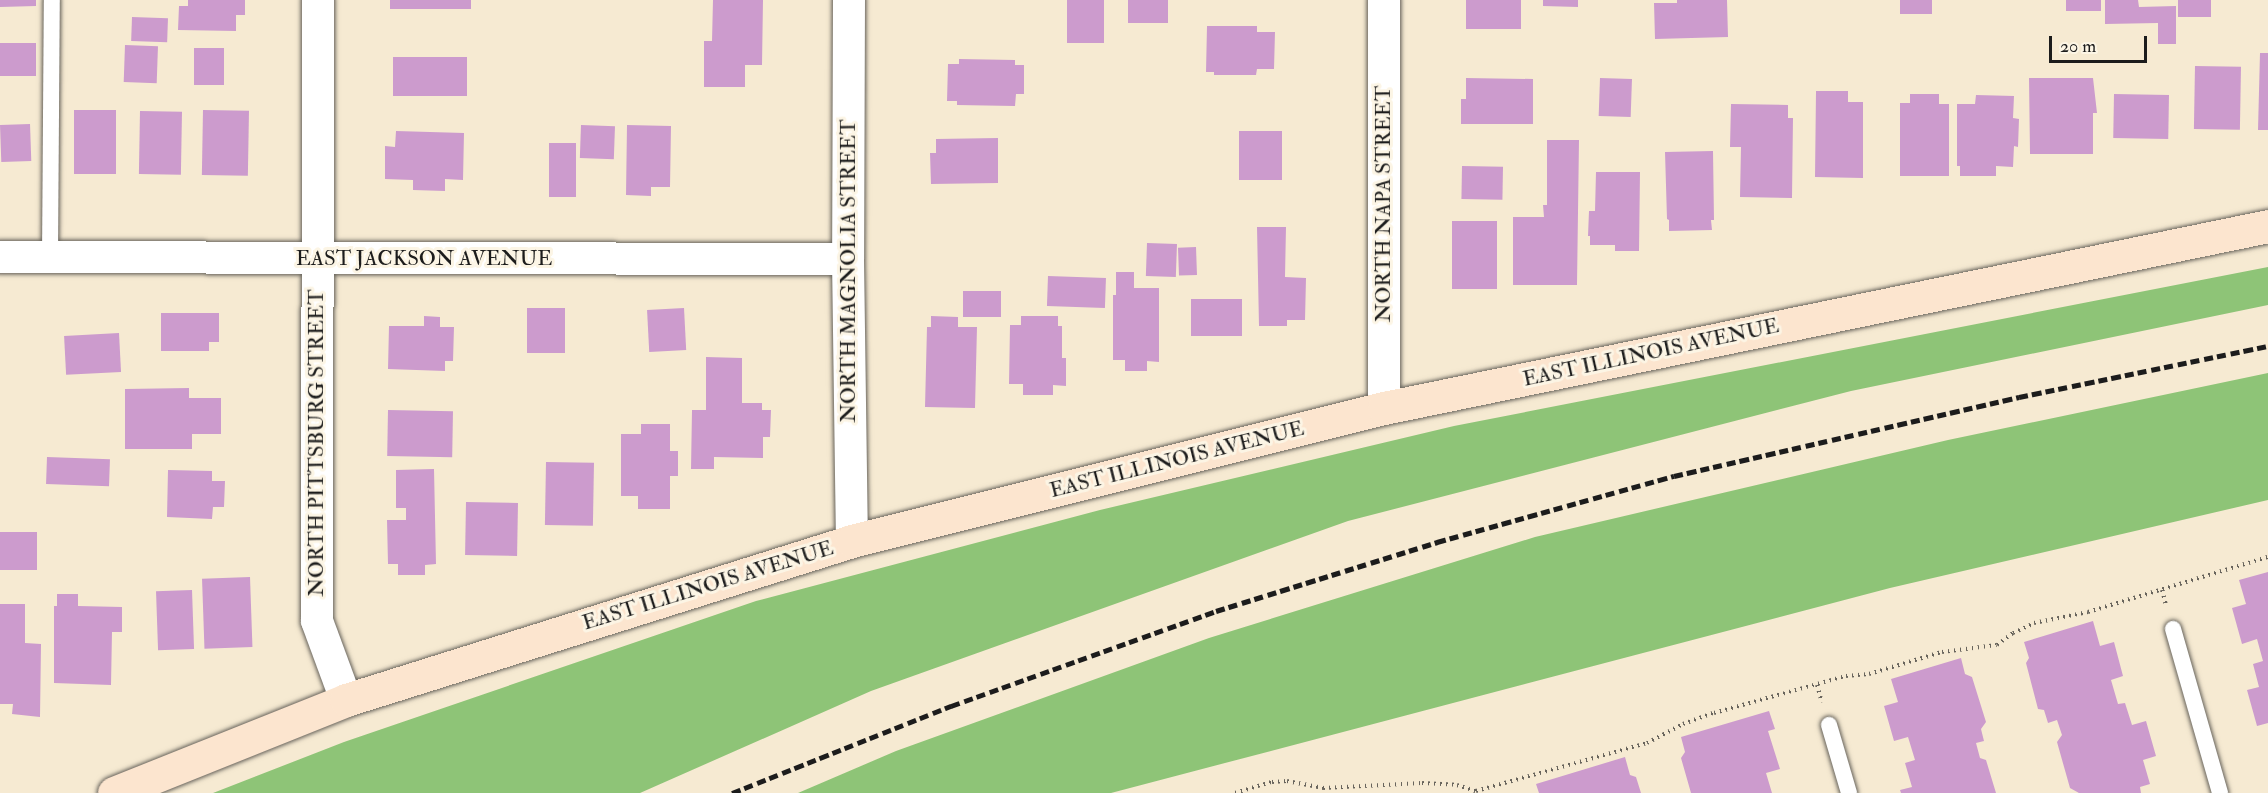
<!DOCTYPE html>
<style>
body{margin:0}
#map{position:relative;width:2268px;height:793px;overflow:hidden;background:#f6ead2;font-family:"IM FELL Double Pica",serif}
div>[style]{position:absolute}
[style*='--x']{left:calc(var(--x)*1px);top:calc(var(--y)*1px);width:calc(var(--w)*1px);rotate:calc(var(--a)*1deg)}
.green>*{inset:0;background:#8ec477}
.building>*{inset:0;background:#cc9bcd;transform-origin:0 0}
.path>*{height:4px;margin-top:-2px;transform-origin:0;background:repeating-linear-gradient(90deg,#68645c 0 1.5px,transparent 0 6px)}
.roads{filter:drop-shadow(0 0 2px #68645c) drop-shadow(0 0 2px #68645c)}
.lane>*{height:16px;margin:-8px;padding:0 8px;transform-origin:8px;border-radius:8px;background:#fff}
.street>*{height:32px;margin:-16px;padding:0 16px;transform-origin:16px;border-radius:16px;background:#fff}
.secondary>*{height:33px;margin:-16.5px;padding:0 16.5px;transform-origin:16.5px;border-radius:16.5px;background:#fce5cf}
.rail>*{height:4.5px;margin-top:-2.25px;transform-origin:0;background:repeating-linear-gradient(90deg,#1c1c1c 0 9px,transparent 0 13.5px)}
span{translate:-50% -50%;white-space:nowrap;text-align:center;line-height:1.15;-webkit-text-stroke:6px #fcf5e5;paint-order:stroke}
.street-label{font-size:21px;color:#1c1c1c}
.scale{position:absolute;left:2049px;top:36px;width:98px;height:27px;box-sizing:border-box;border:3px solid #1c1c1c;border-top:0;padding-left:8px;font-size:18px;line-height:21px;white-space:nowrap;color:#1c1c1c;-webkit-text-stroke:4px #fcf5e5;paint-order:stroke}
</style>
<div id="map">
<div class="green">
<i style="clip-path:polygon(2268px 267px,2268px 305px,1851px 391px,1348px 521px,871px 691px,640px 793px,213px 793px,344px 742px,756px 601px,1100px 510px,1454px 426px)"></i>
<i style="clip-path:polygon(2268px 373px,2268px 500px,1890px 588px,1111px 793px,798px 793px,896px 751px,1209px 638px,1535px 537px,1948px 440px)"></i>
</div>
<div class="building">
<i style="clip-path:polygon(0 0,36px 0,36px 6px,0 7px)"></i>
<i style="clip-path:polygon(188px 0,245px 0,245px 15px,236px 15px,236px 31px,178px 30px,179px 6px,188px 6px)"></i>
<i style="left:390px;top:0;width:81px;height:9px"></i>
<i style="clip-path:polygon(713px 0,763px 0,762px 65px,745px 65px,745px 87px,704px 87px,704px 41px,712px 41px)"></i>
<i style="left:1067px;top:0;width:37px;height:43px"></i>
<i style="left:1128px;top:0;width:40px;height:23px"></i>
<i style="left:1466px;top:0;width:55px;height:29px"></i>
<i style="clip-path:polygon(1543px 0,1578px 0,1578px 7px,1543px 6px)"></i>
<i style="clip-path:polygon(1677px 0,1727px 0,1728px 37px,1655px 39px,1654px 3px,1677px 3px)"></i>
<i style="left:1900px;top:0;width:32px;height:14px"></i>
<i style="left:2066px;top:0;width:35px;height:11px"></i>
<i style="clip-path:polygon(2105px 0,2138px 0,2139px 7px,2176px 6px,2176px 44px,2158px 44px,2158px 23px,2105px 24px)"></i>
<i style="left:2178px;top:0;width:33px;height:17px"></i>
<i style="left:132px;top:17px;width:36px;height:24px;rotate:2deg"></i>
<i style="clip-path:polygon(1207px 26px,1257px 26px,1257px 32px,1275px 32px,1274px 69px,1257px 69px,1256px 75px,1214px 75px,1214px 72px,1206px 72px)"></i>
<i style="left:0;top:43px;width:36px;height:33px"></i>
<i style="left:125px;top:45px;width:33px;height:37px;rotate:2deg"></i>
<i style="left:194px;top:48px;width:30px;height:37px"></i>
<i style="clip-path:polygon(2260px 53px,2268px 53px,2268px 130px,2258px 130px)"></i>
<i style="left:467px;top:57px;width:39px;height:74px;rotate:90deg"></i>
<i style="clip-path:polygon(959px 59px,1015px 60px,1015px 65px,1024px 65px,1024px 94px,1016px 94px,1015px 106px,957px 105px,957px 101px,947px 101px,948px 64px,959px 64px)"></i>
<i style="left:2195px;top:66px;width:46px;height:63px;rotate:1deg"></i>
<i style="clip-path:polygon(1466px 78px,1533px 79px,1533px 124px,1461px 124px,1461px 99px,1466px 99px)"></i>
<i style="left:1600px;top:78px;width:32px;height:38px;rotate:2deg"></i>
<i style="clip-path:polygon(2029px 78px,2093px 78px,2097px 113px,2093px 113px,2093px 154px,2030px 154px)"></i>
<i style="clip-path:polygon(1816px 91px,1848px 91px,1848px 102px,1863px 102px,1863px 178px,1815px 177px)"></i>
<i style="clip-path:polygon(1910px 94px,1939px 94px,1939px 104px,1949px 104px,1949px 176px,1900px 176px,1900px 103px,1910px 103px)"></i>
<i style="left:2114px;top:94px;width:55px;height:44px;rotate:1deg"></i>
<i style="clip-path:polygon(1976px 95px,2014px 96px,2013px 118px,2019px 119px,2018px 147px,2014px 146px,2013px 167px,1996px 166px,1996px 176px,1960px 176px,1960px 166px,1957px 166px,1957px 104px,1975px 104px)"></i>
<i style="clip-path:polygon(1731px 104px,1788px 105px,1788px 118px,1793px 118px,1792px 198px,1740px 197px,1741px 147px,1730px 147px)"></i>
<i style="left:74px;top:110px;width:42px;height:64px"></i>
<i style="left:203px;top:110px;width:46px;height:65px;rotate:1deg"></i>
<i style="left:140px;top:111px;width:42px;height:63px;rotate:1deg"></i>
<i style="left:30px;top:124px;width:37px;height:30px;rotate:88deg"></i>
<i style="left:581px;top:125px;width:34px;height:33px;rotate:2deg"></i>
<i style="clip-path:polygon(627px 125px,671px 126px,670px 187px,651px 187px,651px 196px,626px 195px)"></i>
<i style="clip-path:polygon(396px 131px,464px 133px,463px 180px,445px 179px,445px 191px,413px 190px,413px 180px,385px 179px,385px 146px,395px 147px)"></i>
<i style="left:1239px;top:131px;width:43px;height:49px"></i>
<i style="clip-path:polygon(998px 138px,998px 183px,931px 184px,930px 153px,936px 153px,936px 139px)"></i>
<i style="clip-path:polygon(1547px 140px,1579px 140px,1577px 285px,1513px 285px,1513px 217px,1544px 217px,1543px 205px,1547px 205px)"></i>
<i style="left:549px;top:143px;width:27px;height:54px"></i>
<i style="clip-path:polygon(1713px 151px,1714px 220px,1711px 220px,1712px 230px,1669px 231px,1669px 220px,1667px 219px,1665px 152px)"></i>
<i style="left:1462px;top:166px;width:41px;height:33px;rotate:1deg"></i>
<i style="clip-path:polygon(1596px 172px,1640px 172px,1639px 251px,1615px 251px,1615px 245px,1590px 245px,1590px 236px,1588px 236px,1589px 211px,1595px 211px)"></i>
<i style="left:1452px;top:221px;width:45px;height:68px"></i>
<i style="clip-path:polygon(1257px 227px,1286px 227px,1285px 277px,1306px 278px,1305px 320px,1287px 320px,1287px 326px,1259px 326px)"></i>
<i style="left:1147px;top:243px;width:30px;height:33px;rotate:2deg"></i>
<i style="left:1196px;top:247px;width:28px;height:18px;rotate:88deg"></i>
<i style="clip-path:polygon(1116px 272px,1134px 272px,1134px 288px,1159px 288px,1159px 362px,1147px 361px,1147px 371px,1125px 371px,1125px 360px,1113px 360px,1113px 295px,1116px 295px)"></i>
<i style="left:1048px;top:276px;width:58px;height:30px;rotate:2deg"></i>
<i style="left:963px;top:291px;width:38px;height:26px"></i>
<i style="left:1191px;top:299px;width:51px;height:37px"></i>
<i style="left:527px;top:308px;width:38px;height:45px"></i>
<i style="left:684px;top:308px;width:42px;height:37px;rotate:87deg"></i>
<i style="clip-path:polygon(161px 313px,219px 313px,219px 342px,209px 342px,209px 351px,161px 351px)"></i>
<i style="clip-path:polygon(424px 316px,440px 317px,440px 327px,454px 327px,453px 361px,445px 361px,445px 371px,388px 369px,389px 326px,424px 326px)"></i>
<i style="clip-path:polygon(931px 316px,958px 317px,958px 327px,977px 327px,975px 408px,925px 407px,927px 327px,931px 327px)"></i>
<i style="clip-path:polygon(1021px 316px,1058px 316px,1058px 326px,1062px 326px,1062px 358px,1066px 358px,1066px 386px,1053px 385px,1053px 395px,1023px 395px,1023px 384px,1009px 384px,1010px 325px,1021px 325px)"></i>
<i style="left:119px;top:333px;width:39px;height:55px;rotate:87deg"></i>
<i style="clip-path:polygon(706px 357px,742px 358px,742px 403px,762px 403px,762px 410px,771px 410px,770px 437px,763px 437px,763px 458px,714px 457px,714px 469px,691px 469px,692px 410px,706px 410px)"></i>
<i style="clip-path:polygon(189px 388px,189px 398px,221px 398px,221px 434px,192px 434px,192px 449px,125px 449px,125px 389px)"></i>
<i style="left:388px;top:410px;width:65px;height:46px;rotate:1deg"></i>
<i style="clip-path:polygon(641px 424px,670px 424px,670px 451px,678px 451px,678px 476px,670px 476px,670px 509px,638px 509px,638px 496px,621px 496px,621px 434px,641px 434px)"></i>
<i style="left:47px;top:457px;width:63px;height:27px;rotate:2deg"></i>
<i style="left:546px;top:462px;width:48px;height:63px;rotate:1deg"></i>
<i style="clip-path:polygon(434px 469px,436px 564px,425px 565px,425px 575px,398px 575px,398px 564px,388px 564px,387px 520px,406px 520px,406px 508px,396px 508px,396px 470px)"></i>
<i style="clip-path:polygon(168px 470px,212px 471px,212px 481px,225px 481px,224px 507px,213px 507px,212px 519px,167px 517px)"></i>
<i style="left:466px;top:502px;width:52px;height:53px;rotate:1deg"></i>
<i style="left:0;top:532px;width:37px;height:38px"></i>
<i style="clip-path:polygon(2268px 572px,2268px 723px,2257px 726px,2247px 690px,2259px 687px,2253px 664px,2263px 661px,2257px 639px,2242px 644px,2232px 608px,2246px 604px,2239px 580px)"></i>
<i style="left:250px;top:577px;width:70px;height:48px;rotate:88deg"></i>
<i style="left:192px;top:590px;width:59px;height:36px;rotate:88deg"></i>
<i style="clip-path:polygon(57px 594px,78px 594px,78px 606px,122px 607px,122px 632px,112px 632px,111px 685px,54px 683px,54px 606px,57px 606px)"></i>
<i style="clip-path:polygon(0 604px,25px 604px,25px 643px,41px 644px,40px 717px,12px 714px,13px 704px,0 704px)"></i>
<i style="clip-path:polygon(2093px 621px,2100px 646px,2114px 642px,2123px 676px,2111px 680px,2118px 704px,2125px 703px,2132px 725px,2146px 721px,2156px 756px,2143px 760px,2150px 784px,2140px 787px,2141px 793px,2079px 793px,2070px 788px,2057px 742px,2062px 735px,2057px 720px,2048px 723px,2044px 710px,2038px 709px,2026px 663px,2029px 658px,2024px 642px)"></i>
<i style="clip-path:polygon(1961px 658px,1965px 674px,1972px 677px,1986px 722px,1981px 729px,1984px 741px,1976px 743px,1980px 758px,1986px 760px,1996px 793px,1901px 793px,1900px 790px,1912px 787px,1905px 763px,1915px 760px,1908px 737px,1894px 741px,1884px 706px,1898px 702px,1891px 679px)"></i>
<i style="clip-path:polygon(1769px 711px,1775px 729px,1768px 731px,1780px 769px,1766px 773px,1772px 793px,1691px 793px,1681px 758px,1685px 752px,1681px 737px)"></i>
<i style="clip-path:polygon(1625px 757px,1630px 775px,1636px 777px,1641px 793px,1539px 793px,1536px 784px)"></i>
</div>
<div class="path">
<i style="--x:2162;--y:590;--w:16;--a:75"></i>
<i style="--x:1817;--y:685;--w:18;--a:74"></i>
<i style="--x:1235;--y:793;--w:39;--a:-17"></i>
<i style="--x:1272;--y:782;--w:15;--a:-4"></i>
<i style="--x:1287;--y:781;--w:37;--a:11"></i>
<i style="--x:1323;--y:788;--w:99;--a:-2.9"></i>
<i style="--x:1422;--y:783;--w:35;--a:3"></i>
<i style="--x:1457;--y:785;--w:20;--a:18"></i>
<i style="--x:1476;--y:791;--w:178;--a:-15.7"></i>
<i style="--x:1647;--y:743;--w:41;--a:-27.8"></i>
<i style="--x:1683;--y:724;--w:33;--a:-20"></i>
<i style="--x:1714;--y:713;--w:137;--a:-15.7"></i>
<i style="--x:1846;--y:676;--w:23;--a:-5"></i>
<i style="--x:1869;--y:674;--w:76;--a:-16.8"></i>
<i style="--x:1942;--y:652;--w:55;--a:-7.3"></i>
<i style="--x:1997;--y:645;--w:20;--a:-37"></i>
<i style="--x:2013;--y:633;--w:23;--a:-25"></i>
<i style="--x:2034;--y:623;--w:55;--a:-11.5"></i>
<i style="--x:2088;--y:612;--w:188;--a:-17"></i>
</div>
<div class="roads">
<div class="lane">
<i style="--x:50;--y:258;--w:258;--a:-89.6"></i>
<i style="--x:2173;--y:629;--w:171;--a:74"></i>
<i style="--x:1829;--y:725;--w:71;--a:73.6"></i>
</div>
<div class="street">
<i style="--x:318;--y:0;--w:621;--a:90.09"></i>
<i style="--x:317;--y:621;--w:84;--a:69.8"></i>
<i style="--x:849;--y:0;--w:259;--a:90.2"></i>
<i style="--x:848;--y:259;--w:282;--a:89.2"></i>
<i style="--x:1384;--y:0;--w:408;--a:90"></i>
<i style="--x:0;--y:257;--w:848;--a:0.14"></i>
</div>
<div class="secondary">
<i style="--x:114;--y:793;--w:250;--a:-21.8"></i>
<i style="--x:346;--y:700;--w:530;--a:-17.44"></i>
<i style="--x:852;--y:541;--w:548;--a:-14.04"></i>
<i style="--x:1384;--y:408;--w:903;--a:-11.63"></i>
</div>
</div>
<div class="rail">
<i style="--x:732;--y:793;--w:236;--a:-21.7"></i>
<i style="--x:951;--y:706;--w:282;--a:-19.7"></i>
<i style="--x:1216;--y:611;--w:232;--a:-17.3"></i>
<i style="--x:1437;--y:542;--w:246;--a:-15.6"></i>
<i style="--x:1674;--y:476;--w:354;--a:-12.9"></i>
<i style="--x:2019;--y:397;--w:254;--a:-11.6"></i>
</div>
<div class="street-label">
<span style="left:1384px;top:204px;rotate:-90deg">NORTH NAPA STREET</span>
<span style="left:424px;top:259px">EAST JACKSON AVENUE</span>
<span style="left:849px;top:271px;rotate:-90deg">NORTH MAGNOLIA STREET</span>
<span style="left:1651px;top:353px;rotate:-12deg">EAST ILLINOIS AVENUE</span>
<span style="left:317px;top:443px;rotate:-90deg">NORTH PITTSBURG STREET</span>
<span style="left:1177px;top:460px;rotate:-14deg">EAST ILLINOIS AVENUE</span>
<span style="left:708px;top:586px;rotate:-17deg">EAST ILLINOIS AVENUE</span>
</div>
<div class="scale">20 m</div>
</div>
